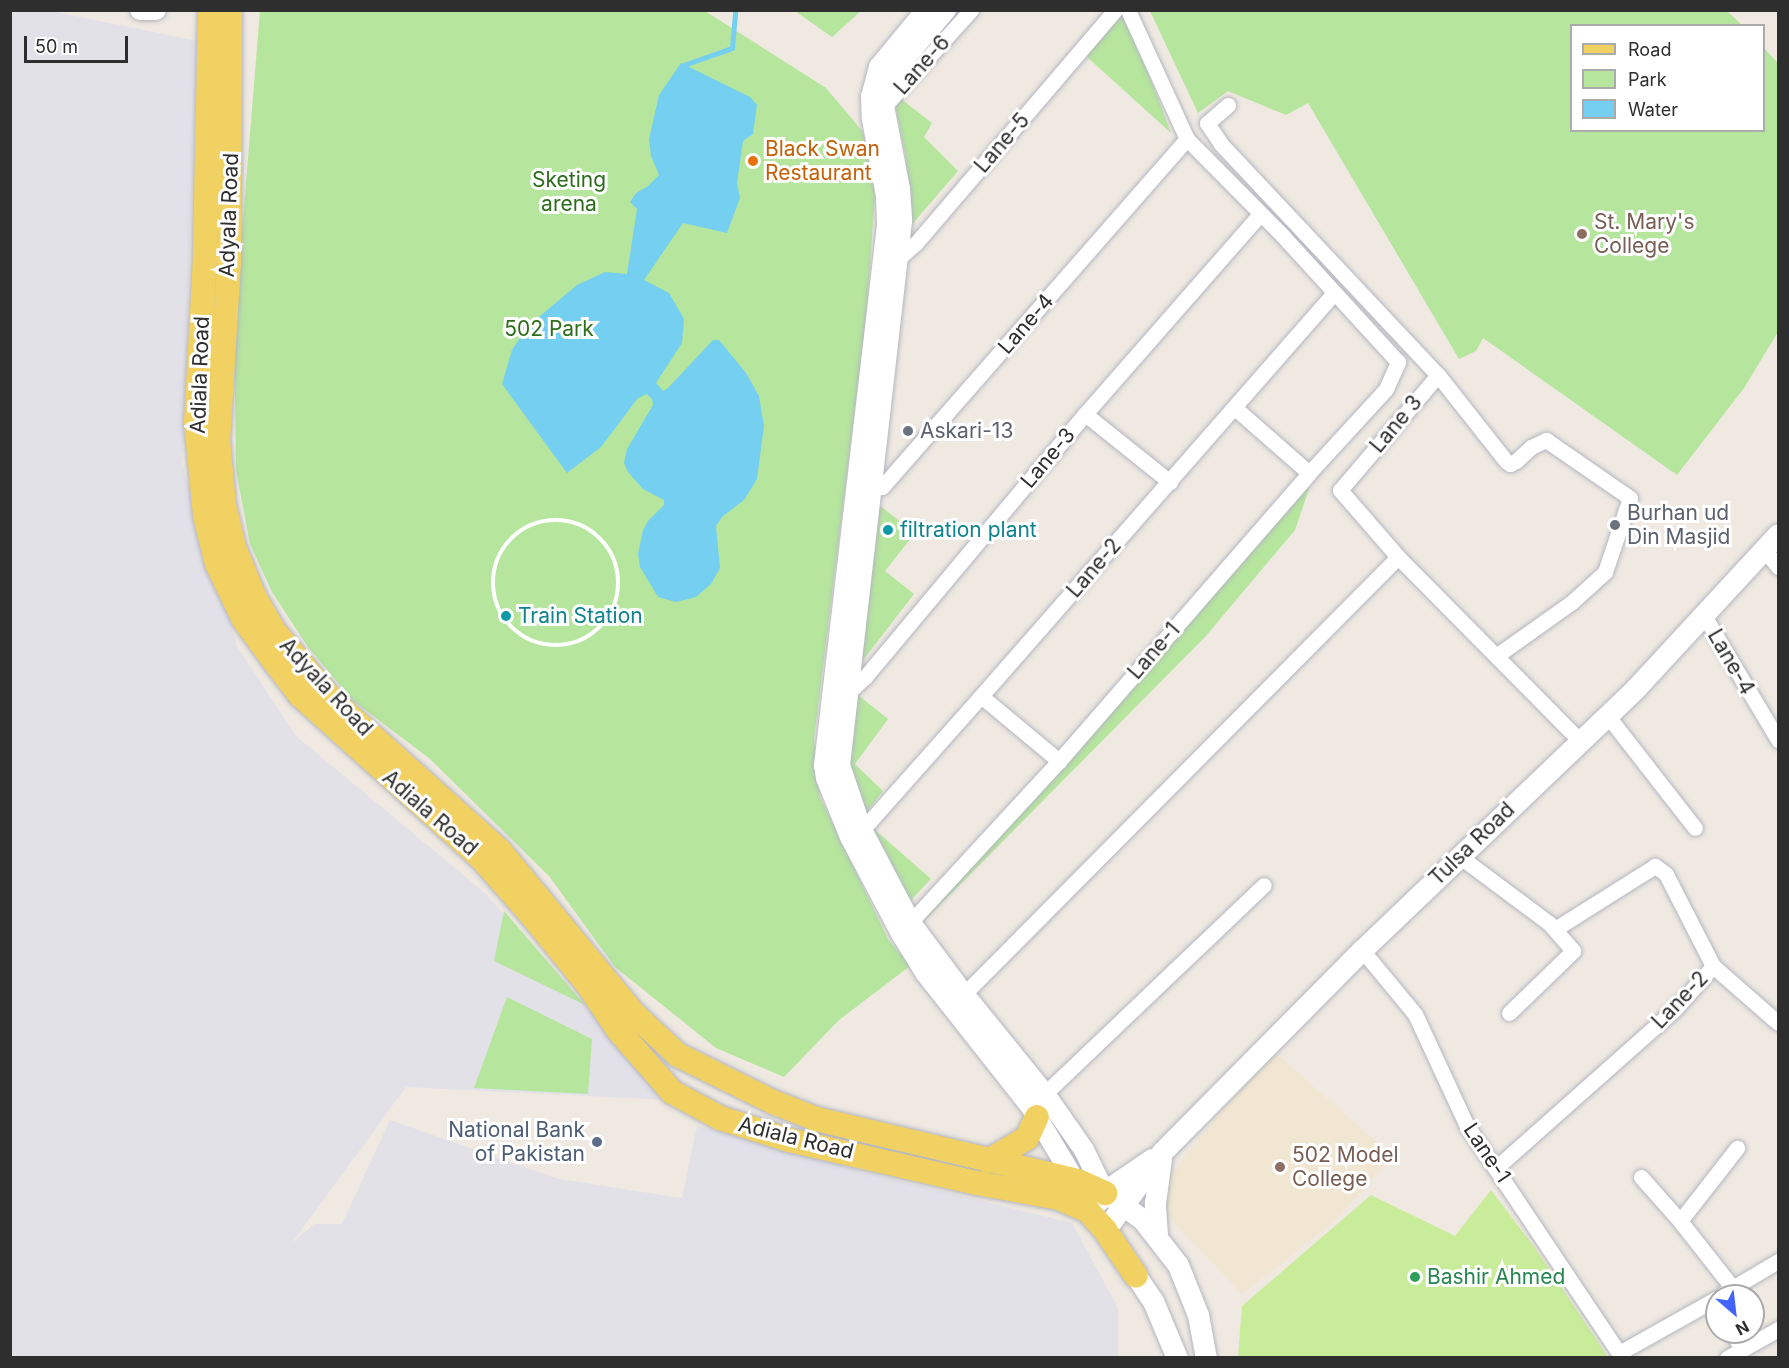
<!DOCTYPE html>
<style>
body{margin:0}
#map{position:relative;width:1789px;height:1368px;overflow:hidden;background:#efe9e1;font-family:Inter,sans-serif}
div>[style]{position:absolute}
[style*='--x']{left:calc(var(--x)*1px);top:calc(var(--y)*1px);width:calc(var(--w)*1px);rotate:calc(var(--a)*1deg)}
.industrial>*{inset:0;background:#e3e1e8}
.education>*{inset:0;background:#f0e6d1}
.green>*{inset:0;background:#b6e59e}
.pitch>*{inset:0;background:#c9ec9a}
.water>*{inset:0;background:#75cff0}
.stream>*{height:4.5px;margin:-2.25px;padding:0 2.25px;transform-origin:2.25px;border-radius:2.25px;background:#75cff0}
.roads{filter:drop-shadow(0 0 2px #b4b7c1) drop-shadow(0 0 2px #b4b7c1)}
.minor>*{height:15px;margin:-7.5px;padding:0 7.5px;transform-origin:7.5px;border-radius:7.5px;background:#fff}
.tertiary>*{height:20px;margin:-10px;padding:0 10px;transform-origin:10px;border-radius:10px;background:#fff}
.secondary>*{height:21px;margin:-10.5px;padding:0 10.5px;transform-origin:10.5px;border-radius:10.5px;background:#fff}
.primary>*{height:24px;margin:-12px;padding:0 12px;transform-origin:12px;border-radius:12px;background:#f2d163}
.rail>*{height:7px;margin-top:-3.5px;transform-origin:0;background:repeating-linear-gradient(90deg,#fff 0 14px,#a3a6b8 0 28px);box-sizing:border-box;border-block:2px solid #a3a6b8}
.rail>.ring{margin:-2.25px;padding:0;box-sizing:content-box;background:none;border:4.5px solid #fff;border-radius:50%}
.dots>*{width:16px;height:16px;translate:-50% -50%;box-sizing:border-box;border:3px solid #fff;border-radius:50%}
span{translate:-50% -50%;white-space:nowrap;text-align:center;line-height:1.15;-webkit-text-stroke:6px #fff;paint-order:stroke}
.street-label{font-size:21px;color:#2e2e2e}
.food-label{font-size:21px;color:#c56008}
.left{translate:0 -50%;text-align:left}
.park-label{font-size:21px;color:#2c6e1b}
.education-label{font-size:21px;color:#785e54}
.worship-label{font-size:21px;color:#5b616d}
.culture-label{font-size:21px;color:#0d838f}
.service-label{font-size:21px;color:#4e5e75}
.right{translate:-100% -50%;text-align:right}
.leisure-label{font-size:21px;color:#27864d}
.frame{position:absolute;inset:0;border:12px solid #2e2e2e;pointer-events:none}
.legend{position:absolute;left:1570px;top:24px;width:195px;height:108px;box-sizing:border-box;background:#fff;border:2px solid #ababab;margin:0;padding:8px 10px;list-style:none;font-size:18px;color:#2e2e2e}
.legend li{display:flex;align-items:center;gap:12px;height:30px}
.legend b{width:30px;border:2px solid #ababab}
.north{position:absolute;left:1705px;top:1284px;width:60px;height:60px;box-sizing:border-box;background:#fff;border:2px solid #ababab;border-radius:50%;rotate:152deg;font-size:16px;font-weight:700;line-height:24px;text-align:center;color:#2e2e2e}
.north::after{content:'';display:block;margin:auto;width:21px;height:27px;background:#4264fb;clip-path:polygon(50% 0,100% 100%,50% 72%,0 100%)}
.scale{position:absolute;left:24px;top:36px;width:104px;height:27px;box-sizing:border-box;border:3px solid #2e2e2e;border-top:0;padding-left:8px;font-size:18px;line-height:21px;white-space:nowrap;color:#2e2e2e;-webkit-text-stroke:4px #fff;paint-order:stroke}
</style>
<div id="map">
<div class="industrial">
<i style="clip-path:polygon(10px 11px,51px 11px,197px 41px,182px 464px,237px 646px,296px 736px,486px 894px,669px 1100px,406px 1087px,291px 1244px,314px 1224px,342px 1224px,390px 1120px,559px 1179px,682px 1198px,697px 1126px,884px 1177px,1072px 1223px,1118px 1308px,1118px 1357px,11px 1357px)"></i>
</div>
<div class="education">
<i style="clip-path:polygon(1271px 1049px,1392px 1156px,1335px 1221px,1242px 1294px,1165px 1213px,1168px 1178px)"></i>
</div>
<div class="green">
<i style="clip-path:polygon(260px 11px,705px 11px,826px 88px,863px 132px,875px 194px,866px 321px,814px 739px,820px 797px,888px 939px,910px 966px,839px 1020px,784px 1077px,716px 1048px,615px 967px,549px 876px,430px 759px,352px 700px,308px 647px,272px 592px,250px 544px,236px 470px,234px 330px)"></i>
<i style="clip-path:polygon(795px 11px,861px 11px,832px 37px)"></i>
<i style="clip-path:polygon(1150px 11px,1727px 11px,1742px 25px,1572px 26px,1572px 130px,1764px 130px,1764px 48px,1778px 63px,1778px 332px,1744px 388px,1677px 475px,1483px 338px,1476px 351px,1459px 359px,1308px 103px,1286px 115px,1228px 91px,1198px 113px)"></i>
<i style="clip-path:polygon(1124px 16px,1128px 20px,1171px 133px,1086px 56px,1120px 17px)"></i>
<i style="clip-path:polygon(901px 99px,932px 123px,924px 137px,958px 171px,908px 229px,906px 157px,896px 110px,897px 102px)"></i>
<i style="clip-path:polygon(1310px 486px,1295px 530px,1205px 637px,920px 925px,919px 921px)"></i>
<i style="clip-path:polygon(879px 505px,915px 533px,885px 571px,914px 594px,857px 668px)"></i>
<i style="clip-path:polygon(858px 695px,888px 719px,855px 764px,883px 791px,865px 814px,849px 763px,855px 702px)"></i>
<i style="clip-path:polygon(874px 829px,931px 879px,910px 901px)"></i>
<i style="clip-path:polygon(504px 911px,585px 1005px,494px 961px)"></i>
<i style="clip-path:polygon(507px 997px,592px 1039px,588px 1094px,474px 1088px)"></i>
</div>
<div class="pitch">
<i style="clip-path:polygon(1491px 1190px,1535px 1248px,1608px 1357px,1238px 1357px,1242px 1306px,1371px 1195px,1455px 1236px)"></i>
</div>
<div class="water">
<i style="clip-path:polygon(681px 63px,750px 97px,757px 105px,753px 134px,743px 141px,737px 183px,740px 198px,727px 233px,683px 223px,644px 280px,669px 293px,684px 319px,682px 343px,656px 383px,663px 391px,668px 388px,713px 340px,719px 340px,746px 373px,759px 396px,764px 426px,757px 479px,744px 500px,722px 517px,716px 526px,720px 568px,711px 584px,696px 597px,676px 602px,658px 597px,640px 567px,638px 554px,643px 530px,648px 521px,664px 505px,664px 500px,643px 489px,628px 472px,624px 463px,627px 449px,653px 405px,652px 399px,647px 394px,638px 398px,601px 447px,567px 473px,502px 384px,512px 350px,528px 326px,577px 285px,605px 272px,627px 274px,637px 209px,630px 202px,636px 193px,648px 186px,659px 175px,651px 156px,649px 139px,659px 95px)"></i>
</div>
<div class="stream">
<i style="--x:681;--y:66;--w:54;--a:-19.4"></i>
<i style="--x:732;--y:48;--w:38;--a:-85"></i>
</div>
<div class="roads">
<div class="minor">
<i style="--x:1228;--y:105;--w:28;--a:139"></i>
<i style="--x:1207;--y:123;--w:25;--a:56"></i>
<i style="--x:1221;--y:144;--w:317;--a:46.8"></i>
<i style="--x:1438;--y:375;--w:151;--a:130.4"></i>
<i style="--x:1340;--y:490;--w:89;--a:49.1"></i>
<i style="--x:1398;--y:557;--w:259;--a:45.3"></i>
<i style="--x:881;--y:110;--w:135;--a:-48"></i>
<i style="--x:894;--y:262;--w:29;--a:-41"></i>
<i style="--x:916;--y:243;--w:306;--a:-49.5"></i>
<i style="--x:1438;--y:375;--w:110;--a:51.7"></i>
<i style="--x:1506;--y:461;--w:5;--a:37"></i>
<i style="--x:1510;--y:464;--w:7;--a:-27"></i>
<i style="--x:1516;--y:461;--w:21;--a:-43"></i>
<i style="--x:1531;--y:447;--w:17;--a:-25"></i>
<i style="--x:1546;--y:440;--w:102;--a:34.6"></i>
<i style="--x:1630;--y:498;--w:78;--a:108.7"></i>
<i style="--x:1605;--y:572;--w:45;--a:137.7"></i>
<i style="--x:1572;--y:602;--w:93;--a:144.6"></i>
<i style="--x:1235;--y:408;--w:98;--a:41.3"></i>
<i style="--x:1085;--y:414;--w:109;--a:38.7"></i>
<i style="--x:861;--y:491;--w:21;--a:-11"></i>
<i style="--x:882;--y:487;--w:463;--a:-48.8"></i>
<i style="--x:1764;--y:549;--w:23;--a:52"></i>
<i style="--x:1703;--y:614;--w:147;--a:59.2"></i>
<i style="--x:841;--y:691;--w:14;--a:-17"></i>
<i style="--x:854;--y:687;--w:15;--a:-42"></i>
<i style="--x:865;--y:677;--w:343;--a:-50.1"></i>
<i style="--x:1085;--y:414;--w:266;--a:-48.8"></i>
<i style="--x:981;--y:696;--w:102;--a:39.8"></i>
<i style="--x:1607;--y:715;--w:143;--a:52.1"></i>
<i style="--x:856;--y:834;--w:7;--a:-34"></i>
<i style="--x:862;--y:830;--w:179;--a:-48.4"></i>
<i style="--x:981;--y:696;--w:534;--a:-48.79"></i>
<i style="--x:1459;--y:856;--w:112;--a:36.7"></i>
<i style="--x:1549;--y:923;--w:37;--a:49"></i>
<i style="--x:1573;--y:951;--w:89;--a:135.9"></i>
<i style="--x:904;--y:929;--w:229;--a:-47.3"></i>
<i style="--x:1059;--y:761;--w:381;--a:-49"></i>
<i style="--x:1309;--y:473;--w:114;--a:-47.5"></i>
<i style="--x:1386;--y:389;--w:30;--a:-66"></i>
<i style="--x:1398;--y:362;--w:171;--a:-132.4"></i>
<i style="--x:1283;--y:236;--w:136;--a:-134.7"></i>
<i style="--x:1187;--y:139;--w:142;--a:-114.6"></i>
<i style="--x:1362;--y:950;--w:83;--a:50.4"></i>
<i style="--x:1415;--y:1014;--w:123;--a:65.1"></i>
<i style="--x:1467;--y:1126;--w:273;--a:56.2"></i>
<i style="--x:1713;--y:966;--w:86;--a:41.2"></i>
<i style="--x:958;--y:1000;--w:624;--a:-45.19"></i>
<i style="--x:1037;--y:1101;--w:313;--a:-43.6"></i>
<i style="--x:1497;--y:1167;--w:237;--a:-41.6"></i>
<i style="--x:1674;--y:1010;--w:59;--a:-48.4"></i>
<i style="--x:1713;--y:966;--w:103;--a:-117.1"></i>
<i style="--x:1666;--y:874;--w:14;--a:-144"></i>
<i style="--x:1655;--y:866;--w:118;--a:147.8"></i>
<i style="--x:1641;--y:1177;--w:59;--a:48.4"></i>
<i style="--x:1680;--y:1221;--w:84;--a:51.8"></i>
<i style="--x:1680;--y:1221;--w:93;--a:-52"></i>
<i style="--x:1724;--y:1293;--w:63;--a:-30.7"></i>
<i style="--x:1732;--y:1332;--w:20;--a:60"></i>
<i style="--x:1622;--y:1358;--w:6;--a:-121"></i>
<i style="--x:1619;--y:1353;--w:112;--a:-29.3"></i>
<i style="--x:1727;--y:1358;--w:59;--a:-29.6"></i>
</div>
<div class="tertiary">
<i style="--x:140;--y:10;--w:16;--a:0"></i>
<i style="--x:926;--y:10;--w:74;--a:129.5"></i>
<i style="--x:879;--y:67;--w:30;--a:105"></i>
<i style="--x:871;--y:96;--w:23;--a:88"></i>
<i style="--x:872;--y:119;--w:78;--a:79.7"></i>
<i style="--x:886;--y:196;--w:29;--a:88"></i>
<i style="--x:887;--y:225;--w:544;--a:96.65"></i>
<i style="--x:824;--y:765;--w:13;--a:81"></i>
<i style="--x:826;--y:778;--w:64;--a:67.9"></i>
<i style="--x:850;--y:837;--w:107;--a:62.2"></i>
<i style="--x:900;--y:932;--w:49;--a:58.2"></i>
<i style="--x:926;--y:974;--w:169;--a:51.7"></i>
<i style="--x:1031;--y:1107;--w:98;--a:59.2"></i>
<i style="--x:946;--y:10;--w:82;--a:130.5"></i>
<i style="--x:893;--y:72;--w:17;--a:118"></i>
<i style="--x:885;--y:87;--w:19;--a:93"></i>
<i style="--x:884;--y:106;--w:85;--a:79.1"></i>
<i style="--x:900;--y:189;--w:32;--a:86"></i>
<i style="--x:902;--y:221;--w:548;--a:96.5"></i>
<i style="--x:840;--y:765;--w:69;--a:71.3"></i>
<i style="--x:862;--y:830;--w:105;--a:62.2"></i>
<i style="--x:911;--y:923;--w:89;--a:53.3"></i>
<i style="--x:964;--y:994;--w:129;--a:51"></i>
<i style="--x:1045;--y:1094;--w:68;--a:55.1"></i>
<i style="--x:1084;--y:1150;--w:48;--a:64"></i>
</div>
<div class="secondary">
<i style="--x:1113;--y:1198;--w:37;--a:36"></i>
<i style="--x:1143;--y:1220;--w:57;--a:52.1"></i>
<i style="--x:1178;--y:1265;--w:54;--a:68.2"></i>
<i style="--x:1198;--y:1315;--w:44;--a:79.5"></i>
<i style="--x:1096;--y:1203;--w:25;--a:-45"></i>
<i style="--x:1114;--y:1185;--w:46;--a:-34.4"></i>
<i style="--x:1105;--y:1230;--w:97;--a:-53.8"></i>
<i style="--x:1162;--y:1152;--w:284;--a:-45.3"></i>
<i style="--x:1362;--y:950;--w:379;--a:-43.7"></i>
<i style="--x:1636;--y:688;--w:209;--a:-47.3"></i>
<i style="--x:1157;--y:1235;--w:32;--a:-94"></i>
<i style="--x:1155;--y:1203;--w:45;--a:-82.4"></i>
<i style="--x:1136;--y:1276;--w:30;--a:56"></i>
<i style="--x:1153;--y:1301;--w:62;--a:67.2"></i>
</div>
<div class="primary">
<i style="--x:210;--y:10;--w:247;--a:91.2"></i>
<i style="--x:205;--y:257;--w:165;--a:93.1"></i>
<i style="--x:196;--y:422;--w:94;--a:84.5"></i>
<i style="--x:205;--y:516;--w:49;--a:76"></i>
<i style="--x:217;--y:564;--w:62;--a:64.3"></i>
<i style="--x:244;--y:620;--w:51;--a:53.8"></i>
<i style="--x:274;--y:661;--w:43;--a:52.6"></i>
<i style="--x:300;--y:695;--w:246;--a:42"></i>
<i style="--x:483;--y:860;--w:76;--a:48.7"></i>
<i style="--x:533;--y:917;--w:87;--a:51"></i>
<i style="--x:588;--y:985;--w:54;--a:56.3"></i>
<i style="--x:618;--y:1030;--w:82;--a:48.9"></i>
<i style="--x:672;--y:1092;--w:55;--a:28.4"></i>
<i style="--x:720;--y:1118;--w:72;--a:17.7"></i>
<i style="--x:789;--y:1140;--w:193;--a:12.9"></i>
<i style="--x:977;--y:1183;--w:83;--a:10.4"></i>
<i style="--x:1059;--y:1198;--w:32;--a:24"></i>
<i style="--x:1088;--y:1211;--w:25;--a:48"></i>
<i style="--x:1105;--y:1230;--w:55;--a:56"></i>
<i style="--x:230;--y:10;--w:252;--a:90.2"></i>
<i style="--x:229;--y:262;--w:178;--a:93.5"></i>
<i style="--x:218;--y:440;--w:65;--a:84.7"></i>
<i style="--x:224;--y:505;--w:43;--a:76.6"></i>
<i style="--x:234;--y:547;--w:53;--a:67.8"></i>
<i style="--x:254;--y:596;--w:40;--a:60.3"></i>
<i style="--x:274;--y:631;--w:92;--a:49.9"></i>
<i style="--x:333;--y:701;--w:224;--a:41.9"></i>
<i style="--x:500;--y:851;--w:211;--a:50.6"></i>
<i style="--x:634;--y:1014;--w:60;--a:43"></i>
<i style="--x:678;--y:1055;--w:106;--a:26.3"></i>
<i style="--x:773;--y:1102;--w:46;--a:21.6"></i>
<i style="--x:816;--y:1119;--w:269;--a:13.3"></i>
<i style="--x:1078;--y:1181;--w:30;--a:24"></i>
<i style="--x:988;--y:1161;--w:45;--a:-30.5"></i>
<i style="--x:1027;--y:1138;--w:23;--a:-65"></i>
</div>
</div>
<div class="rail">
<i class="ring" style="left:493px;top:520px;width:121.5px;height:121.5px"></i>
</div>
<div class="dots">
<i style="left:753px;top:161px;background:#e8710a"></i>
<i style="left:1582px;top:234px;background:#8d6e63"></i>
<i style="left:908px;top:431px;background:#6b7280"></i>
<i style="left:1615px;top:525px;background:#6b7280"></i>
<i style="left:888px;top:530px;background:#0f9aa8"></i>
<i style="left:506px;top:616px;background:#0f9aa8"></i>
<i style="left:597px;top:1142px;background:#5c6f8a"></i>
<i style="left:1280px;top:1167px;background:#8d6e63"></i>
<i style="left:1415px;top:1277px;background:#2e9e5b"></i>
</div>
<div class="street-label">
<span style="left:922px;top:65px;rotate:-48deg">Lane-6</span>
<span style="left:1002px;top:143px;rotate:-49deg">Lane-5</span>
<span style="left:229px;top:215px;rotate:-88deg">Adyala Road</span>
<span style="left:1026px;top:324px;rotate:-49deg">Lane-4</span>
<span style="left:200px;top:375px;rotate:-88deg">Adiala Road</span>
<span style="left:1396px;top:424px;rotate:-50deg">Lane 3</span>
<span style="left:1048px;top:458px;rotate:-50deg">Lane-3</span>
<span style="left:1094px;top:568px;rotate:-49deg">Lane-2</span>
<span style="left:1154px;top:651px;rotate:-49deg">Lane-1</span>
<span style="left:1731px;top:662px;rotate:60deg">Lane-4</span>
<span style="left:326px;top:687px;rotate:47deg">Adyala Road</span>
<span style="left:430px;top:813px;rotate:41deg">Adiala Road</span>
<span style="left:1472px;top:844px;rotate:-44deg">Tulsa Road</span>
<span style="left:1680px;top:1000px;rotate:-46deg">Lane-2</span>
<span style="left:796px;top:1138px;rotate:14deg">Adiala Road</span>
<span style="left:1487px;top:1153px;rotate:56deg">Lane-1</span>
</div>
<div class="food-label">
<span class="left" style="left:765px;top:161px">Black Swan<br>Restaurant</span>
</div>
<div class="park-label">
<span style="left:569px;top:192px">Sketing<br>arena</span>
<span style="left:549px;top:329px">502 Park</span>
</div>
<div class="education-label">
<span class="left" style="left:1594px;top:234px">St. Mary's<br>College</span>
<span class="left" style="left:1292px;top:1167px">502 Model<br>College</span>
</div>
<div class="worship-label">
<span class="left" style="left:920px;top:431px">Askari-13</span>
<span class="left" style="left:1627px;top:525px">Burhan ud<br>Din Masjid</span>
</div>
<div class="culture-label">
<span class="left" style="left:900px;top:530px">filtration plant</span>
<span class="left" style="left:518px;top:616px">Train Station</span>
</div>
<div class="service-label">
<span class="right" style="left:585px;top:1142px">National Bank<br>of Pakistan</span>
</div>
<div class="leisure-label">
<span class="left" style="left:1427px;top:1277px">Bashir Ahmed</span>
</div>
<div class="frame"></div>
<ul class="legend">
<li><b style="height:8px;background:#f2d163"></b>Road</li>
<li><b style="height:16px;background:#b6e59e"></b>Park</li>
<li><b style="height:16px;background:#75cff0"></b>Water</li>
</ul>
<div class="north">N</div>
<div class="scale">50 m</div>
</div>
